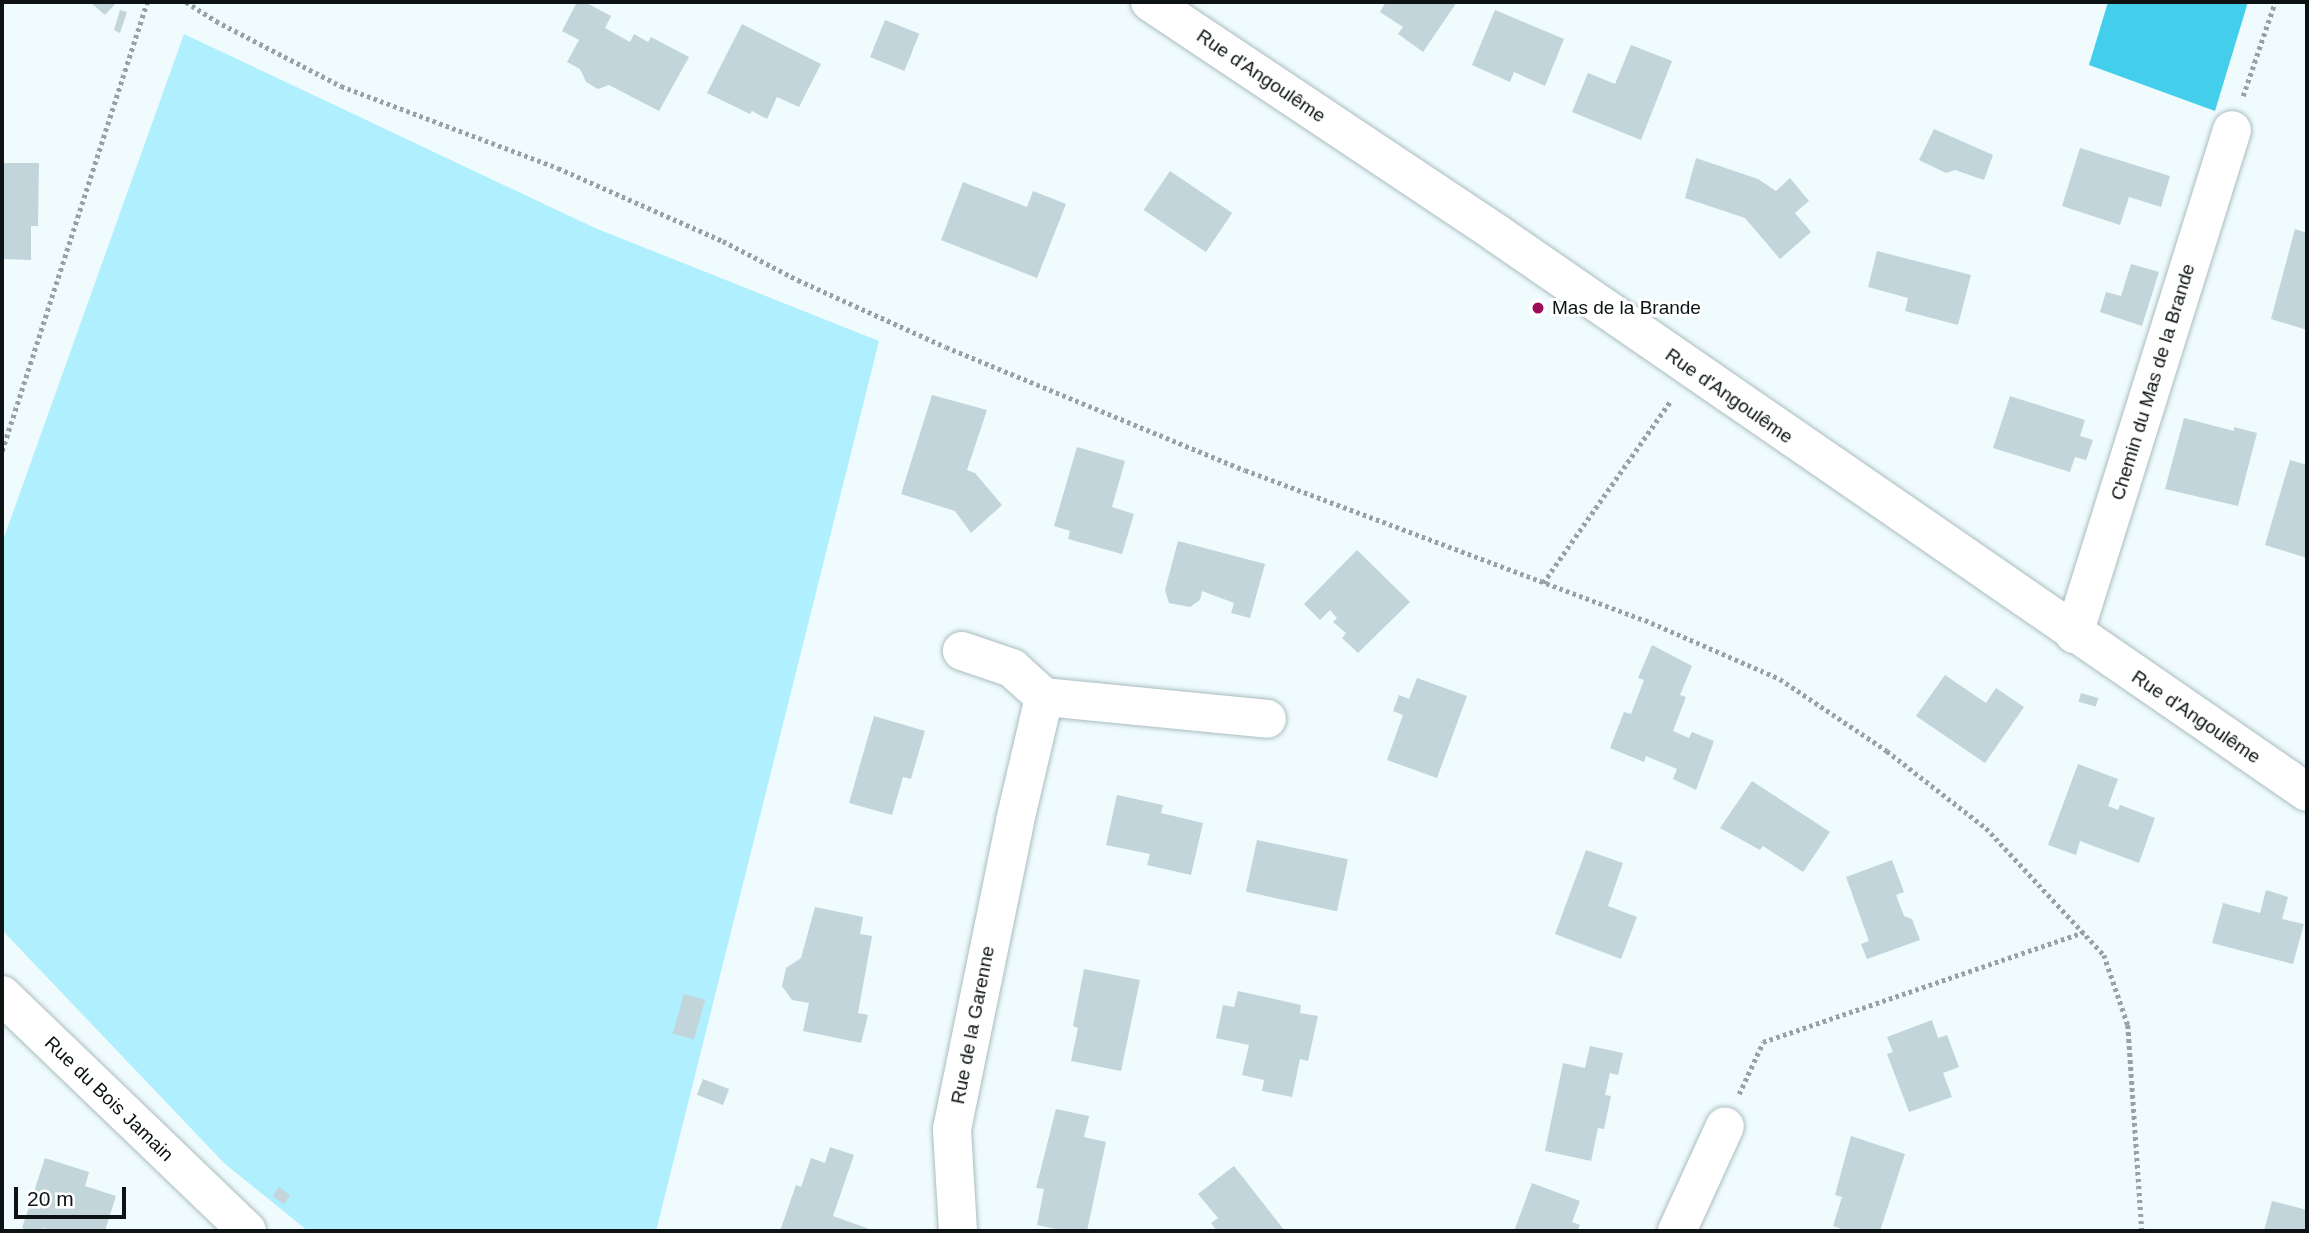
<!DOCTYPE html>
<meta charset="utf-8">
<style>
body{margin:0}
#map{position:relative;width:2309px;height:1233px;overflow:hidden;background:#effbfd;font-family:Helvetica,sans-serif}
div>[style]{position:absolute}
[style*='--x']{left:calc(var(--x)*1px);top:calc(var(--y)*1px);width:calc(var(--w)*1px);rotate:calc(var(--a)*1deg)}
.green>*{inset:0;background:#b0effe}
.forest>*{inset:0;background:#43cfec}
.building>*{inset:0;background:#c2d5da;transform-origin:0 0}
.path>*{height:4.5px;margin-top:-2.25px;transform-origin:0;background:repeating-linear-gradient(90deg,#98a2a4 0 3.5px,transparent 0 7px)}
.roads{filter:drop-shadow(0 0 2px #aabcc0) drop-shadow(0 0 2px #aabcc0)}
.minor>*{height:38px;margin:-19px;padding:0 19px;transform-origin:19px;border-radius:19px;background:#fff}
.dots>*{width:19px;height:19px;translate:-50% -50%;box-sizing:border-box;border:4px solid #fff;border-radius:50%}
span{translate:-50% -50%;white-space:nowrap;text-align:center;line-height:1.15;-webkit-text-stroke:6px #fff;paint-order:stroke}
.street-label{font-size:19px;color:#0d1315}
.poi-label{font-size:19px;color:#0d1315}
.left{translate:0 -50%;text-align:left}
.frame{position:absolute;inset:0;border:4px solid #0d1315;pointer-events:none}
.scale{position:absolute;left:14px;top:1187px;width:112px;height:32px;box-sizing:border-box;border:4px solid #0d1315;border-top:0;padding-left:9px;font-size:21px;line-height:24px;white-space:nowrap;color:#0d1315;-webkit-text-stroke:5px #fff;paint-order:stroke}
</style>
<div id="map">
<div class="green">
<i style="clip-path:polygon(184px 34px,595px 228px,879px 341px,656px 1231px,308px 1231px,224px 1163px,2px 930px,2px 543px)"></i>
</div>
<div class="forest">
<i style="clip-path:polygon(2108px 2px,2248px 2px,2215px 111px,2089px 65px)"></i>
</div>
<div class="building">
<i style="clip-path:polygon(90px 2px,117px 2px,105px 15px)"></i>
<i style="clip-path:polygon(577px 2px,585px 2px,611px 16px,605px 28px,630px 42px,634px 34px,648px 42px,651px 37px,689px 57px,659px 111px,609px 85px,598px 89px,586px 82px,580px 69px,567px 62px,579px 40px,562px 31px)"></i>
<i style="clip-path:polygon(1386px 2px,1457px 2px,1423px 52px,1398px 34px,1403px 27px,1380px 12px)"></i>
<i style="clip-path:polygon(120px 10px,127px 12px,120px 33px,114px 30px)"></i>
<i style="clip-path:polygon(1495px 10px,1564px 39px,1545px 86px,1514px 72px,1510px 82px,1472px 65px)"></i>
<i style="left:885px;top:20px;width:37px;height:40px;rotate:22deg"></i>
<i style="clip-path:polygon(742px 24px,821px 64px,799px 107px,777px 97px,767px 119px,752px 111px,750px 114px,707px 93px)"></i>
<i style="clip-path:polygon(1631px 45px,1672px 61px,1641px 140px,1572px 112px,1588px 73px,1615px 84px)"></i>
<i style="clip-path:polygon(1934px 129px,1993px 155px,1984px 180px,1955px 170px,1946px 173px,1919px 160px)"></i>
<i style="clip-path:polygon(2080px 148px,2170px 176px,2161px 207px,2129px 197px,2120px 225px,2062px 206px)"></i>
<i style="clip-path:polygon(1696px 158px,1758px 179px,1776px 191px,1790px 178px,1809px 201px,1795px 213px,1811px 232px,1780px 259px,1745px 218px,1685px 198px)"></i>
<i style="clip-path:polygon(2px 163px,39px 163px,38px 226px,31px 226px,31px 260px,2px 259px)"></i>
<i style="left:1170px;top:171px;width:75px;height:47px;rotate:34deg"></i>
<i style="clip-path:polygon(963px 182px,1027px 207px,1033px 191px,1066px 204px,1037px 278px,941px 240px)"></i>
<i style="clip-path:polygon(2295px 229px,2307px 233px,2307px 330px,2271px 319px)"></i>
<i style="clip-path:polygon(1877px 251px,1971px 275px,1958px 325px,1905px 311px,1908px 298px,1868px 287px)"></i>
<i style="clip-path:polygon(2131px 264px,2159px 272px,2142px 326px,2100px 312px,2106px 292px,2121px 296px)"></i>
<i style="clip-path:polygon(932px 395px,987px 410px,967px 470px,975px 473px,1002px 505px,971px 533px,955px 511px,901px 494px)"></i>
<i style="clip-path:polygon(2010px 396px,2085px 420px,2080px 436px,2093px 440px,2086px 460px,2075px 457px,2070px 472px,1993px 448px)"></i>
<i style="clip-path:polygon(2184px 418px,2234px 431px,2234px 427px,2257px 433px,2238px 506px,2165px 489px)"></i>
<i style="clip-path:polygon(1077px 447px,1125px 461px,1112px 507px,1134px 514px,1122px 554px,1068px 539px,1070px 531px,1054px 526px)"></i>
<i style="clip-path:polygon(2290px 460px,2307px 465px,2307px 558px,2265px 545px)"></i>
<i style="clip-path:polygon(1178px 541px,1265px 564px,1250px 618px,1231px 613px,1234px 603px,1202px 591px,1200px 600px,1190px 607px,1169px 603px,1165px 590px)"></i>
<i style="clip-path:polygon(1357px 550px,1410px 602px,1358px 653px,1342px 638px,1346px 633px,1333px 622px,1337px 618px,1330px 610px,1320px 620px,1304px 604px)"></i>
<i style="clip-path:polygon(1652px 645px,1692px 666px,1680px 695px,1686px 697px,1673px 731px,1689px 738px,1692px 732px,1714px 741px,1696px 790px,1673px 779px,1677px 769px,1646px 756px,1644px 762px,1610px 748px,1624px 712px,1631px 714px,1644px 680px,1638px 678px)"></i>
<i style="clip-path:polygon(1945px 675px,1986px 703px,1996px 688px,2024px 707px,1985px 763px,1916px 716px)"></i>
<i style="clip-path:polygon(1417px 678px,1467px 696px,1437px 778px,1387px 760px,1403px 715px,1393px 711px,1399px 695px,1409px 699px)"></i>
<i style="left:2081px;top:693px;width:18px;height:9px;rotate:16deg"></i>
<i style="clip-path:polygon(874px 716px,925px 731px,911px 779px,903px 777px,892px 815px,849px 803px)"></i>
<i style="clip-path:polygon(2078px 764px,2118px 779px,2108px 806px,2118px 810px,2120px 805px,2155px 818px,2139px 863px,2080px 841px,2076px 855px,2048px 845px)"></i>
<i style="clip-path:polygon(1752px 781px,1830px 832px,1803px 872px,1763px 846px,1760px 850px,1720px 828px)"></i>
<i style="clip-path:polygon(1117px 795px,1163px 805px,1161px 813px,1203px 823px,1191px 875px,1147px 865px,1150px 854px,1106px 845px)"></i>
<i style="left:1257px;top:840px;width:93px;height:53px;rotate:12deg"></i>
<i style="clip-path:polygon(1586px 850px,1623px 863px,1608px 906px,1637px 917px,1621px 959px,1555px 934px)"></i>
<i style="clip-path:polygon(1892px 860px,1904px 892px,1896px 895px,1904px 916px,1912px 919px,1920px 940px,1867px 959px,1861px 944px,1869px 941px,1846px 877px)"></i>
<i style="clip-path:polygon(2266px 890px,2288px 897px,2282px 919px,2304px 924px,2293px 964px,2212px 943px,2223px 903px,2260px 913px)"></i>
<i style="clip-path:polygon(815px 907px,863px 917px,860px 934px,872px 936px,858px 1013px,868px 1015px,861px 1043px,803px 1031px,809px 1003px,792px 1000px,782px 986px,786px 968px,801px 958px)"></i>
<i style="clip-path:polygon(1084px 969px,1140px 980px,1121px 1071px,1071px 1061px,1078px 1028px,1073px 1026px)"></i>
<i style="clip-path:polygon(1238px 991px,1301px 1005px,1300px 1013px,1318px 1016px,1308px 1061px,1300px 1059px,1292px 1097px,1262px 1091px,1264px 1080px,1242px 1075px,1249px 1045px,1216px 1038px,1223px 1005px,1234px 1007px)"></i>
<i style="left:684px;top:994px;width:22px;height:41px;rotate:16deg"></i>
<i style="clip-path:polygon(1932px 1020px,1938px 1038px,1947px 1035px,1959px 1067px,1943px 1073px,1952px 1097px,1909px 1112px,1887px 1054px,1893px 1052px,1887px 1037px)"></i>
<i style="clip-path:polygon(1590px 1046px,1623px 1053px,1618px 1075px,1610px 1073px,1605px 1095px,1611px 1096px,1604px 1129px,1598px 1128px,1591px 1161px,1545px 1151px,1563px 1063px,1585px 1068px)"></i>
<i style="left:703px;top:1079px;width:28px;height:17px;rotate:21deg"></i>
<i style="clip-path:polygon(1056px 1109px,1089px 1116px,1084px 1137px,1106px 1142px,1087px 1231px,1065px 1231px,1037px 1225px,1044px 1189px,1036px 1188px)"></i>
<i style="clip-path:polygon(1851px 1136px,1905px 1154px,1880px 1231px,1847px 1231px,1833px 1226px,1842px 1197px,1835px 1195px)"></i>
<i style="clip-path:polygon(830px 1147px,854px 1155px,833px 1216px,875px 1231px,780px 1231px,796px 1185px,801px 1187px,811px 1158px,825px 1163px)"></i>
<i style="clip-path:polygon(45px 1158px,89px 1172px,85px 1186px,116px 1196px,105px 1231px,55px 1231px,42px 1228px,41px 1231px,32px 1231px,22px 1228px)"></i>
<i style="clip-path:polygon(1234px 1166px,1285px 1231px,1217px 1231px,1211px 1223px,1218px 1218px,1198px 1194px)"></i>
<i style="clip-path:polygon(1532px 1183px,1580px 1201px,1572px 1222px,1580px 1225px,1577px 1231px,1514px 1231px)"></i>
<i style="left:279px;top:1187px;width:14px;height:11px;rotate:36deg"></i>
<i style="clip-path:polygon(2272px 1201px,2307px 1210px,2307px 1231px,2264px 1231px)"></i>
</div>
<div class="path">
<i style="--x:186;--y:2;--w:36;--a:32"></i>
<i style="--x:216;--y:21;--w:141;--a:27.5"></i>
<i style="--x:341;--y:86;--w:232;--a:20.7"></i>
<i style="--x:558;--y:168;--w:180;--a:23.9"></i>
<i style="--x:723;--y:241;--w:85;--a:27.5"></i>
<i style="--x:798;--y:280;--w:162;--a:24.4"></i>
<i style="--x:946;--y:347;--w:323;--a:22.4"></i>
<i style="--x:1245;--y:470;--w:427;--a:20.6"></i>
<i style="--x:1645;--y:620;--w:147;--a:23.6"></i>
<i style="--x:1780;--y:679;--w:129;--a:33.9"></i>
<i style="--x:1887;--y:751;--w:125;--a:37.9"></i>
<i style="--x:1986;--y:828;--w:173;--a:47.1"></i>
<i style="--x:2104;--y:955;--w:74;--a:71.1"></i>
<i style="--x:2128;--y:1025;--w:206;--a:86.1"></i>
<i style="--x:2243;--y:96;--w:99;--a:-71.2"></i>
<i style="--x:2;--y:451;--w:472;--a:-72.1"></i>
<i style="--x:1543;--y:583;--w:223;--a:-55"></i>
<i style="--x:1739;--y:1094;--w:57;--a:-65.2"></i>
<i style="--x:1763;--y:1042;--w:339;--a:-18.9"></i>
</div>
<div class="roads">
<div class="minor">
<i style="--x:1150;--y:2;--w:416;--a:33.7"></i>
<i style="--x:1496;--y:233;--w:985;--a:34.58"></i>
<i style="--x:2074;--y:634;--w:528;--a:-72.59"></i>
<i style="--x:1044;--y:697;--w:224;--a:5.6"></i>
<i style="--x:2;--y:995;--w:340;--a:43.9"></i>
<i style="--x:958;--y:1231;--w:102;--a:-93.4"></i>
<i style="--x:952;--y:1129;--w:314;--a:-78.4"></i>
<i style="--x:1015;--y:821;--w:127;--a:-76.8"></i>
<i style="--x:1044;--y:697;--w:43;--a:-137.8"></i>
<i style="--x:1012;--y:668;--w:53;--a:-161.2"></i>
<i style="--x:1677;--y:1231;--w:115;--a:-65.4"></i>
</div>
</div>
<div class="dots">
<i style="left:1538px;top:308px;background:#9c0e5c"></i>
</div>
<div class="street-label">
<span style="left:1261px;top:76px;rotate:34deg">Rue d'Angoulême</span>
<span style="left:2153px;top:382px;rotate:-73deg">Chemin du Mas de la Brande</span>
<span style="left:1729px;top:396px;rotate:35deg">Rue d'Angoulême</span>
<span style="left:2196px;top:717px;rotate:34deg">Rue d'Angoulême</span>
<span style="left:973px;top:1025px;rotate:-79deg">Rue de la Garenne</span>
<span style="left:109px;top:1099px;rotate:44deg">Rue du Bois Jamain</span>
</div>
<div class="poi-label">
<span class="left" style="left:1552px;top:308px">Mas de la Brande</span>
</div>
<div class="frame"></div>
<div class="scale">20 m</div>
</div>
